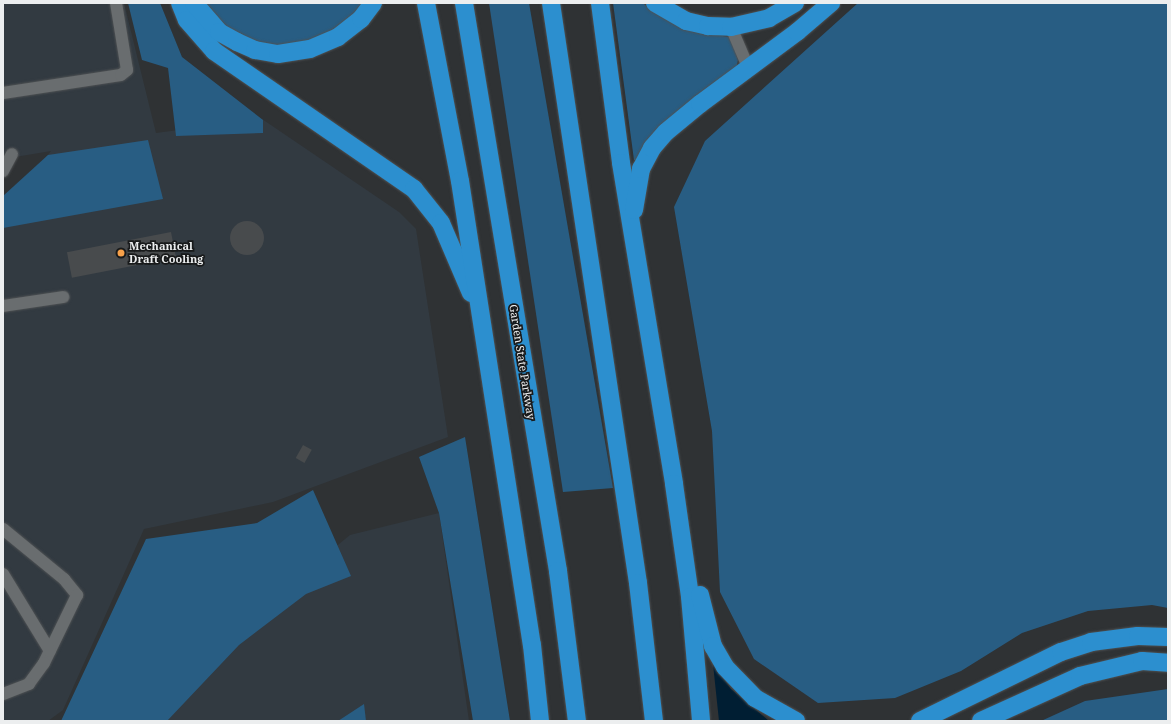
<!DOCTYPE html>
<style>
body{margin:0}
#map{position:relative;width:1171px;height:724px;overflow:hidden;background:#2f3234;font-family:"Noto Serif",serif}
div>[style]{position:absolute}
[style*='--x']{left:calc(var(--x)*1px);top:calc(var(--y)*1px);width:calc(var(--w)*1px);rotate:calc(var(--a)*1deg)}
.built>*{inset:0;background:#323a41}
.green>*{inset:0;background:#285d83}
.water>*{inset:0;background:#001e33}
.building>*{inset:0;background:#484b4d;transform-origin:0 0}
.round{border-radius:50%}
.roads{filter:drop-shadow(0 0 1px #4e5153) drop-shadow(0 0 1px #4e5153)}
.minor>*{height:12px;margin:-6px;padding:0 6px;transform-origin:6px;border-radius:6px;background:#696d6f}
.highway>*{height:18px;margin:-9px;padding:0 9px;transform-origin:9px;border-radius:9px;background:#2c8fcf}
.dots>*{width:11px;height:11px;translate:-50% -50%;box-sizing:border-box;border:2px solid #181a1b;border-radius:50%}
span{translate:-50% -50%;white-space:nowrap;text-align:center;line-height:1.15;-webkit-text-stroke:3.5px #181a1b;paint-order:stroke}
.poi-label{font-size:11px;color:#eceeef;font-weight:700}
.left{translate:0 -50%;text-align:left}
.street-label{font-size:11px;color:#eceeef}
.frame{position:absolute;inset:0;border:4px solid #eceeef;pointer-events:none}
</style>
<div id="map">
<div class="built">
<i style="clip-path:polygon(3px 3px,124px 3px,156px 133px,262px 119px,399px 212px,416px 229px,448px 437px,273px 502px,144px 529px,63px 710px,48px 721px,3px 721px,3px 208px,51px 151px,3px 159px)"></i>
<i style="clip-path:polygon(439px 513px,469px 721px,123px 721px,350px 535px)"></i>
</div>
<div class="green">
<i style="clip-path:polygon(128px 3px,160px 3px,182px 57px,263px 120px,263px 133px,176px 136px,168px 68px,142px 60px)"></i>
<i style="clip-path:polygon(203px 3px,363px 3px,348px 22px,312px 43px,270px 47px,233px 34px)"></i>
<i style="clip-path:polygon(489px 3px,529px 3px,613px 488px,563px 492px)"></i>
<i style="clip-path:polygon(613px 3px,643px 3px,652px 11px,693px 32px,730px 37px,738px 60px,736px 69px,637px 160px,634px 160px)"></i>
<i style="clip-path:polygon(858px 3px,1168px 3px,1168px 608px,1152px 605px,1088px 611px,1022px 633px,961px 671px,895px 698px,818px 703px,754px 659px,720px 592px,712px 431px,674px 207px,705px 141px)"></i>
<i style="clip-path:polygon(148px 140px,163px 199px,3px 228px,3px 196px,48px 155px)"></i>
<i style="clip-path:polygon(465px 437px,510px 721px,473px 721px,439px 513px,419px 457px)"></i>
<i style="clip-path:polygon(313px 490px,351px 576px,306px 594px,239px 645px,167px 721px,61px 721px,146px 539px,257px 523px)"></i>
<i style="clip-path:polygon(1168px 689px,1168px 721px,1041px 721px,1085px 701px)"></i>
<i style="clip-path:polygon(364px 704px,366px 721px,338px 721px)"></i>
</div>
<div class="water">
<i style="clip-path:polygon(713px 664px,731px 689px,769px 721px,719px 721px)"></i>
</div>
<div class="building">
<i class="round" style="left:230px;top:221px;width:34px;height:34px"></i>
<i style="left:171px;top:232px;width:26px;height:106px;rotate:79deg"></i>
<i style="left:303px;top:445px;width:10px;height:15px;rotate:29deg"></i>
</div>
<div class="roads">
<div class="minor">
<i style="--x:731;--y:27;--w:43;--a:67"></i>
<i style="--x:3;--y:93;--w:119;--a:-8.7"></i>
<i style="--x:121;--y:75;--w:8;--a:-40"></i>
<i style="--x:127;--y:70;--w:68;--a:-99.3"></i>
<i style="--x:3;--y:171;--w:19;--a:-62"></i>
<i style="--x:3;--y:306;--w:61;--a:-8.5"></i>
<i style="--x:3;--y:529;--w:79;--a:39.3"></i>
<i style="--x:64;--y:579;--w:21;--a:51"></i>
<i style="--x:77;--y:595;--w:76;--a:115.9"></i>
<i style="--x:44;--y:663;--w:26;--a:126"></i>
<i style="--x:29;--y:684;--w:28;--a:159"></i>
<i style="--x:3;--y:574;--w:90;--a:58.6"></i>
</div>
<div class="highway">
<i style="--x:180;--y:3;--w:18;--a:68"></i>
<i style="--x:187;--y:20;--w:41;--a:48.9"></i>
<i style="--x:214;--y:51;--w:243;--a:34.6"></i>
<i style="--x:414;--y:189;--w:43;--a:51.5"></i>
<i style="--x:441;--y:223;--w:76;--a:66.8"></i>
<i style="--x:194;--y:3;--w:38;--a:49"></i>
<i style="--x:219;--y:32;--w:21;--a:29"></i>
<i style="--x:237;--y:42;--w:20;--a:24"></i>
<i style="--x:255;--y:50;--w:23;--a:10"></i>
<i style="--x:278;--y:54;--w:32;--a:-9"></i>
<i style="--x:310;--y:49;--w:30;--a:-23"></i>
<i style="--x:338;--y:37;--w:29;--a:-38"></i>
<i style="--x:361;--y:19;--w:20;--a:-53"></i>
<i style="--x:426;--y:3;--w:181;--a:79.2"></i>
<i style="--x:460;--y:181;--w:470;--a:81.2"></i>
<i style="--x:532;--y:645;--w:76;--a:84"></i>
<i style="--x:464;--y:3;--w:576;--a:80.6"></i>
<i style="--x:558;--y:571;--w:151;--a:82.8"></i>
<i style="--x:551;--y:3;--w:586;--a:81.47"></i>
<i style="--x:638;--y:583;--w:139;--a:83.4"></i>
<i style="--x:600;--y:3;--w:161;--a:82.5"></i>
<i style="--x:621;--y:163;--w:325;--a:80.6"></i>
<i style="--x:674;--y:484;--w:114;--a:81.9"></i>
<i style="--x:690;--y:597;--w:124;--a:84.9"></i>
<i style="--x:655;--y:3;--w:36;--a:30"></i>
<i style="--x:686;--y:21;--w:23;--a:13"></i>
<i style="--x:708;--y:26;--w:23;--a:2"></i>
<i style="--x:731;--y:27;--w:39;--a:-13"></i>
<i style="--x:769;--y:18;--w:30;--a:-30"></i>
<i style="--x:634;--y:210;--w:42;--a:-80.3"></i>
<i style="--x:641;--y:169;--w:24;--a:-62"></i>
<i style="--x:652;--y:148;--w:21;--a:-49"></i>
<i style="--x:666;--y:132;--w:44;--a:-39.5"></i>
<i style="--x:700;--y:104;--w:121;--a:-36.6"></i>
<i style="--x:797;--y:32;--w:45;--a:-40.5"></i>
<i style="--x:700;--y:595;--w:53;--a:75.7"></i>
<i style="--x:713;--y:646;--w:24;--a:60"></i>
<i style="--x:725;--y:667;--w:43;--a:45.9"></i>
<i style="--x:755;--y:698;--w:47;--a:29.3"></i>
<i style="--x:920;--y:721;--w:157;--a:-26.1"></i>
<i style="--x:1061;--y:652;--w:32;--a:-18"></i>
<i style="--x:1091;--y:642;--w:47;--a:-7.3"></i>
<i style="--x:1138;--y:636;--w:30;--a:2"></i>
<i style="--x:981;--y:721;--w:109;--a:-24.4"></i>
<i style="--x:1080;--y:676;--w:64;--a:-13.6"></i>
<i style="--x:1142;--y:661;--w:26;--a:4"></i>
</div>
</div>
<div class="dots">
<i style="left:121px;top:253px;background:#f8a14a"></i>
</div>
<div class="poi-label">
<span class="left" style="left:129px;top:253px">Mechanical<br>Draft Cooling</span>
</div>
<div class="street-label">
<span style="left:522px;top:362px;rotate:81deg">Garden State Parkway</span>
</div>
<div class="frame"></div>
</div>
